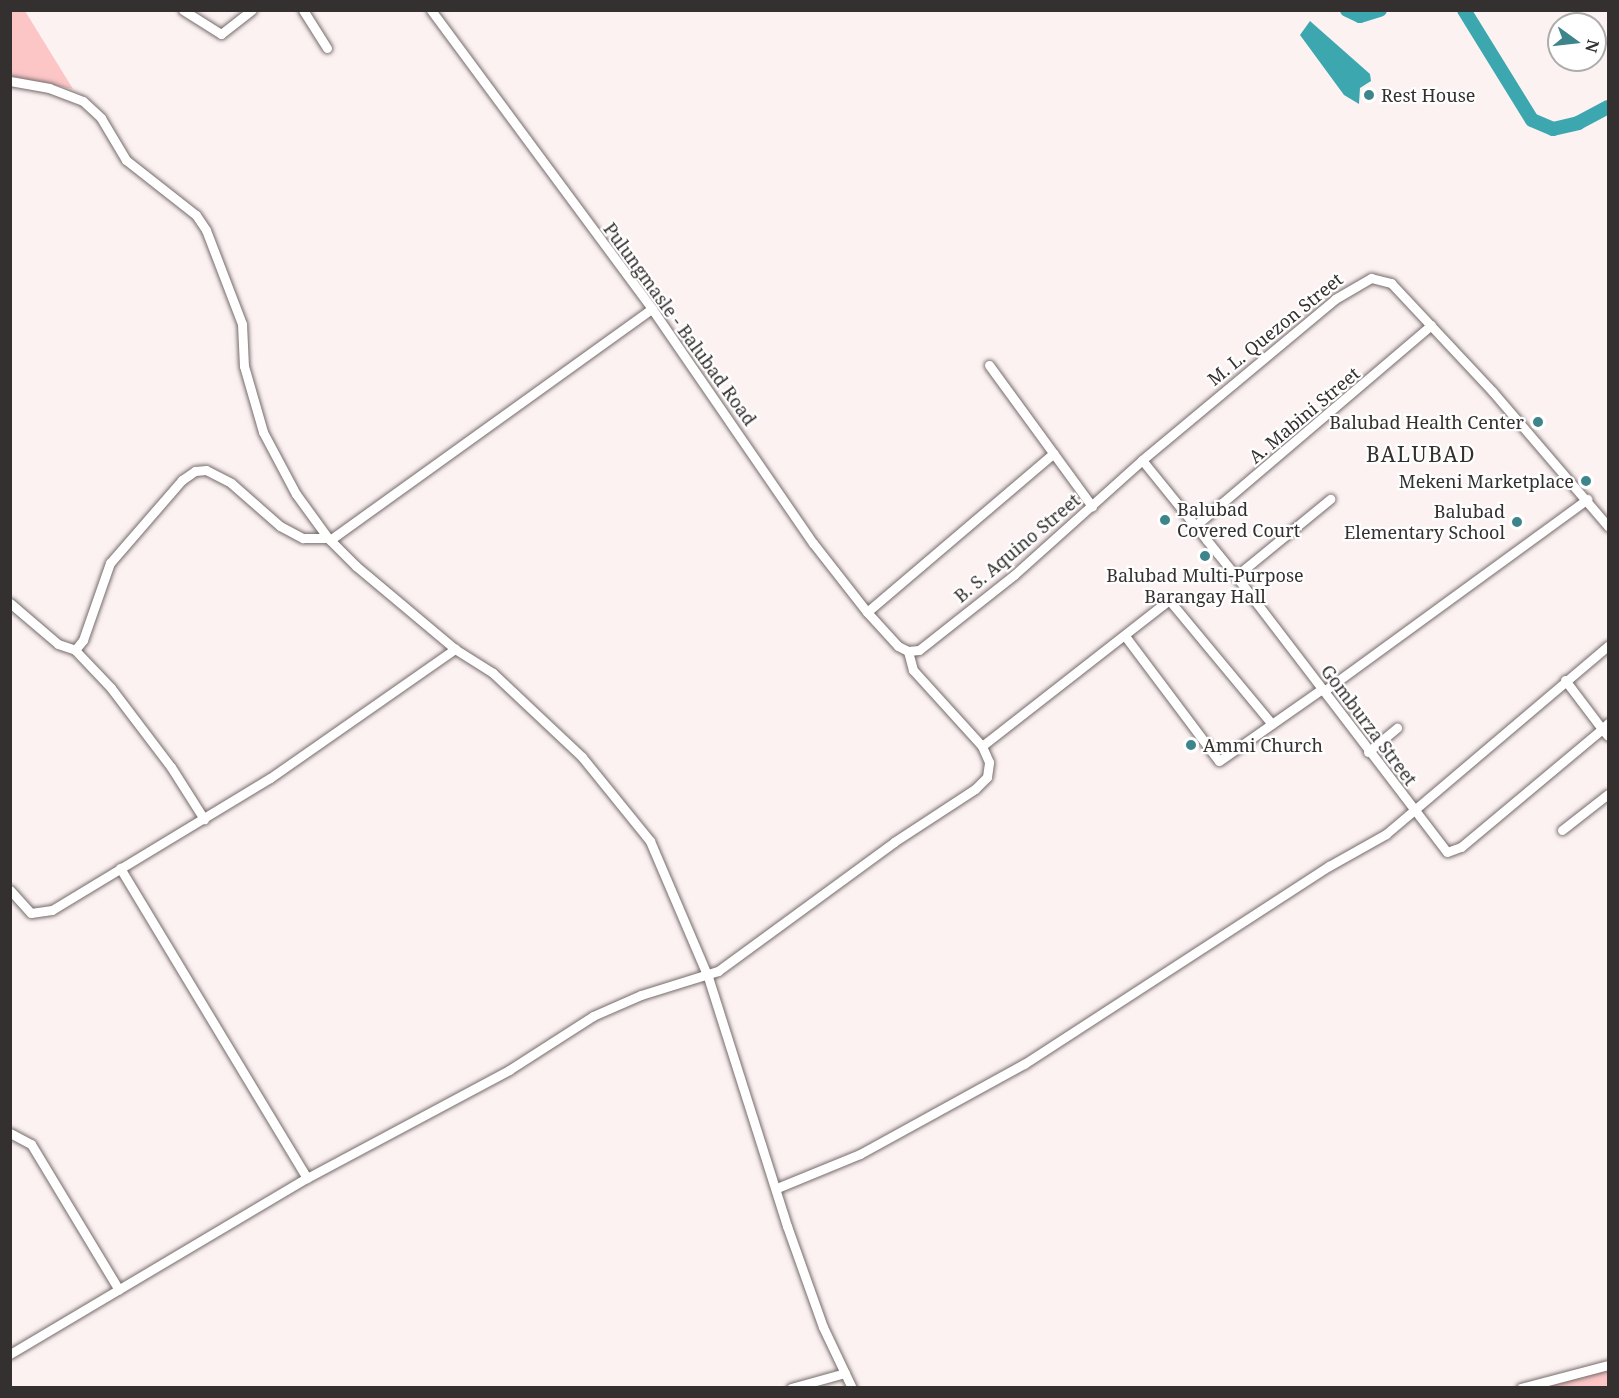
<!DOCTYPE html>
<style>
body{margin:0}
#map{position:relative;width:1619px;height:1398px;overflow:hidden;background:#fdf2f2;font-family:"Noto Serif",serif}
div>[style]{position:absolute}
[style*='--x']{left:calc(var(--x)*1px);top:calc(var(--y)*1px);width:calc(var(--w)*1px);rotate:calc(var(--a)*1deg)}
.green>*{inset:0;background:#fcc5c6}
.water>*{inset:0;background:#3da7af}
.river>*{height:14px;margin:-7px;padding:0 7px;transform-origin:7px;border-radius:7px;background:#3da7af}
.roads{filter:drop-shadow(0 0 2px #756b6b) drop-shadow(0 0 2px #756b6b)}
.minor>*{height:9px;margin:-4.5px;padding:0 4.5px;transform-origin:4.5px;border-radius:4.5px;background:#fff}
.dots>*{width:16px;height:16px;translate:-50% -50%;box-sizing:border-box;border:3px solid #fff;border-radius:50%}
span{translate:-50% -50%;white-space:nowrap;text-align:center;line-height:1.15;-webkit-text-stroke:4.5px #fff;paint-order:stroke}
.poi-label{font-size:18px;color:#343030}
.left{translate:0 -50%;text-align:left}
.right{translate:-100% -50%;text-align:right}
.street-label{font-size:18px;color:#343030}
.quarter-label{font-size:21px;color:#343030;letter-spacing:1.5px}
.frame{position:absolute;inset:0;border:12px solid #343030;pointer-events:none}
.north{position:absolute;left:1547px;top:12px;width:60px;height:60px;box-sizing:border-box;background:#fff;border:2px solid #aeacac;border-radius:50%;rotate:105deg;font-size:16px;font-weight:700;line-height:24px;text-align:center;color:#343030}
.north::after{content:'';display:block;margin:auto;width:21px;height:27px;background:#3d858b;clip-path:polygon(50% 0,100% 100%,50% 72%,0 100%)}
</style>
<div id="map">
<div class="green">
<i style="clip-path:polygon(10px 11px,25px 11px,73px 89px,11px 76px)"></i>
<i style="clip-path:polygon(1608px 1367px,1608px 1387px,1528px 1387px)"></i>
</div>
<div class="water">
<i style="clip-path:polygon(1310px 21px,1370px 74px,1371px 81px,1360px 88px,1359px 104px,1344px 95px,1300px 35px)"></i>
</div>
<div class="river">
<i style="--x:1347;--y:10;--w:14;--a:25"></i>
<i style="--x:1360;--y:16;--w:21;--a:-17"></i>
<i style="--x:1464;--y:10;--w:129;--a:58.3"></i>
<i style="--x:1532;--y:120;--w:23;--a:23"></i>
<i style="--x:1553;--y:129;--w:26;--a:-13"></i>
<i style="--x:1578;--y:123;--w:34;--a:-28"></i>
</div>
<div class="roads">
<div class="minor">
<i style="--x:183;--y:10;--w:45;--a:32.3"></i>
<i style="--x:221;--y:34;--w:39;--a:-38"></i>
<i style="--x:303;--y:10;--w:45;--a:57.7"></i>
<i style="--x:431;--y:10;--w:372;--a:53.5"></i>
<i style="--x:652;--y:309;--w:284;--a:55.5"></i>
<i style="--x:813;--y:543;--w:88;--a:52"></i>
<i style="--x:867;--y:612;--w:46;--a:47.6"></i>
<i style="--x:898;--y:646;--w:11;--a:27"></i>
<i style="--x:10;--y:81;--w:40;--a:10"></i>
<i style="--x:49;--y:88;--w:36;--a:21"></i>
<i style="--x:83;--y:101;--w:25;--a:43"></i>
<i style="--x:101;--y:118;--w:49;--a:59.2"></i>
<i style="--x:126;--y:160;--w:89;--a:38.2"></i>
<i style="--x:196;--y:215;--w:18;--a:56"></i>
<i style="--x:206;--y:230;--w:101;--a:69"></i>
<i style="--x:242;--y:324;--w:42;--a:87.3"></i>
<i style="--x:244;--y:366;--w:69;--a:73.9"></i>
<i style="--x:263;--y:432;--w:70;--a:62"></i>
<i style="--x:296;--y:494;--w:54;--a:54"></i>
<i style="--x:328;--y:538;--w:40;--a:45"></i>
<i style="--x:356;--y:566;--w:129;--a:40"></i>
<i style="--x:455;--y:649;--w:45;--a:32.3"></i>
<i style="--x:493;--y:673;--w:122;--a:43.3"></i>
<i style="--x:582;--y:757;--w:108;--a:51"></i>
<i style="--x:650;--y:841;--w:148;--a:66.9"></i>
<i style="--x:708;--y:977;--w:261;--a:72.4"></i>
<i style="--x:787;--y:1226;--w:107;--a:70.4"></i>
<i style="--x:823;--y:1327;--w:68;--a:64.6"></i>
<i style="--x:989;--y:365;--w:175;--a:53.9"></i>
<i style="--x:1142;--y:460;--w:149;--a:51"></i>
<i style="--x:1236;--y:576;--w:347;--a:52.6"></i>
<i style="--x:1447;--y:852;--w:15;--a:-20"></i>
<i style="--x:1461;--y:847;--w:184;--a:-39.9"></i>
<i style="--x:1602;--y:729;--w:9;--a:49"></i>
<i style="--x:1195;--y:526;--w:310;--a:-40.4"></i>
<i style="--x:330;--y:540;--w:396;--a:-35.7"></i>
<i style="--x:1236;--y:576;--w:122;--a:-39.3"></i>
<i style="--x:10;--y:603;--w:63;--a:40.5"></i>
<i style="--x:58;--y:644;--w:18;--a:19"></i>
<i style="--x:75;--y:650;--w:52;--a:46.5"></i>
<i style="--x:111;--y:688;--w:99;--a:52.8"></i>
<i style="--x:171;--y:767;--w:62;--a:57.6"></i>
<i style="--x:867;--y:612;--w:245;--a:-40.4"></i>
<i style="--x:1125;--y:636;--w:156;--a:53.1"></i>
<i style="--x:1219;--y:761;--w:126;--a:-35"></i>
<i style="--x:75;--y:650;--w:13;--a:-51"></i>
<i style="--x:83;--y:640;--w:82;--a:-70.7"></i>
<i style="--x:110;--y:563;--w:110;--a:-49.1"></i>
<i style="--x:182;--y:480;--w:16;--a:-35"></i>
<i style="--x:195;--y:471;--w:11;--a:-5"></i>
<i style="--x:206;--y:470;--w:28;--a:27"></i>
<i style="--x:231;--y:483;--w:65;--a:41.3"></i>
<i style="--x:280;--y:526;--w:26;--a:28"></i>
<i style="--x:303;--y:538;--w:25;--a:0"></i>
<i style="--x:908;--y:651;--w:11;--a:-5"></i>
<i style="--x:919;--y:650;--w:121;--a:-38.3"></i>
<i style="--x:1014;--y:575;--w:172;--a:-41.9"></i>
<i style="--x:1142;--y:460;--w:251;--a:-39.8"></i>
<i style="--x:1335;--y:299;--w:42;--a:-30.3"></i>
<i style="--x:1371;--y:278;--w:21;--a:14"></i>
<i style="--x:1391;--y:283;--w:149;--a:46.9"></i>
<i style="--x:1493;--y:392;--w:177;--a:49.4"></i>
<i style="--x:1565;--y:680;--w:61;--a:52.9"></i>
<i style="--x:1602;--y:729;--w:8;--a:-45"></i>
<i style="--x:1324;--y:691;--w:326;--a:-36.1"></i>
<i style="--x:982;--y:746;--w:237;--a:-38"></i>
<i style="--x:1169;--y:600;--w:161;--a:50.3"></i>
<i style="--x:1368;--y:752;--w:38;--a:-40"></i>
<i style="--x:1562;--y:830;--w:58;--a:-38"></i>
<i style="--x:120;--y:868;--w:362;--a:58.9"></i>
<i style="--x:10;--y:890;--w:31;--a:48"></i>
<i style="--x:31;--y:913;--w:21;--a:-8"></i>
<i style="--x:52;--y:910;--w:255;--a:-31.2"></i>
<i style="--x:270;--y:778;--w:226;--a:-34.9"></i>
<i style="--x:10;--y:1133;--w:24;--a:28"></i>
<i style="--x:31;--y:1144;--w:170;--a:58.9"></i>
<i style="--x:777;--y:1188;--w:90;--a:-22.3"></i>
<i style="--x:860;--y:1154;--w:187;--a:-28.8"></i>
<i style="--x:1024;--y:1064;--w:364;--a:-33"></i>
<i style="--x:1329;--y:866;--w:65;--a:-29.3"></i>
<i style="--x:1386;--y:834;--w:291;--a:-40.3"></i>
<i style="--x:10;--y:1354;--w:345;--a:-30.7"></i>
<i style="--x:307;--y:1178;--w:229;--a:-28.1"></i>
<i style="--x:509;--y:1070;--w:100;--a:-32.7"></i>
<i style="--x:593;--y:1016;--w:52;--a:-23.6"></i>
<i style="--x:641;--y:995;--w:81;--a:-17.3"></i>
<i style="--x:718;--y:971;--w:218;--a:-36.2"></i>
<i style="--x:894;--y:842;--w:97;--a:-33.2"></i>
<i style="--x:975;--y:789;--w:17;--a:-45"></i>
<i style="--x:987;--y:777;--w:15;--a:-82"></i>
<i style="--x:989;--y:762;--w:17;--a:-114"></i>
<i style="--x:982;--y:746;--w:103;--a:-132.2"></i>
<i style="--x:913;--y:670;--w:20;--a:-105"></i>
<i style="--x:791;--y:1388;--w:56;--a:-15.5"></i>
<i style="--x:1521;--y:1388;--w:90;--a:-14.8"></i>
</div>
</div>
<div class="dots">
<i style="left:1369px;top:95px;background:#3d858b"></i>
<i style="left:1538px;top:422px;background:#3d858b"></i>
<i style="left:1586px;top:481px;background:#3d858b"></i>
<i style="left:1165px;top:520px;background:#3d858b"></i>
<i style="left:1517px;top:522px;background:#3d858b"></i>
<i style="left:1205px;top:556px;background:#3d858b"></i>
<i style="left:1191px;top:745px;background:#3d858b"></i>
</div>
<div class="poi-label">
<span class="left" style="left:1381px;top:95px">Rest House</span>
<span class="right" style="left:1524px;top:422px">Balubad Health Center</span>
<span class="right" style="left:1574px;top:481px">Mekeni Marketplace</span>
<span class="left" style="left:1177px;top:520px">Balubad<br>Covered Court</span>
<span class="right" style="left:1505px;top:522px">Balubad<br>Elementary School</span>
<span style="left:1205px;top:586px">Balubad Multi-Purpose<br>Barangay Hall</span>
<span class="left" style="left:1203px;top:745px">Ammi Church</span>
</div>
<div class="street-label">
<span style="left:680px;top:324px;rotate:54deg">Pulungmasle - Balubad Road</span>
<span style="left:1275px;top:329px;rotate:-39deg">M. L. Quezon Street</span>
<span style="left:1304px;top:415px;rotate:-40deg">A. Mabini Street</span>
<span style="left:1017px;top:548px;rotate:-40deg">B. S. Aquino Street</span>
<span style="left:1369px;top:725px;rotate:53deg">Gomburza Street</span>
</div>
<div class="quarter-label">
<span style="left:1421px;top:454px">BALUBAD</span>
</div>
<div class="frame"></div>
<div class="north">N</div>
</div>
